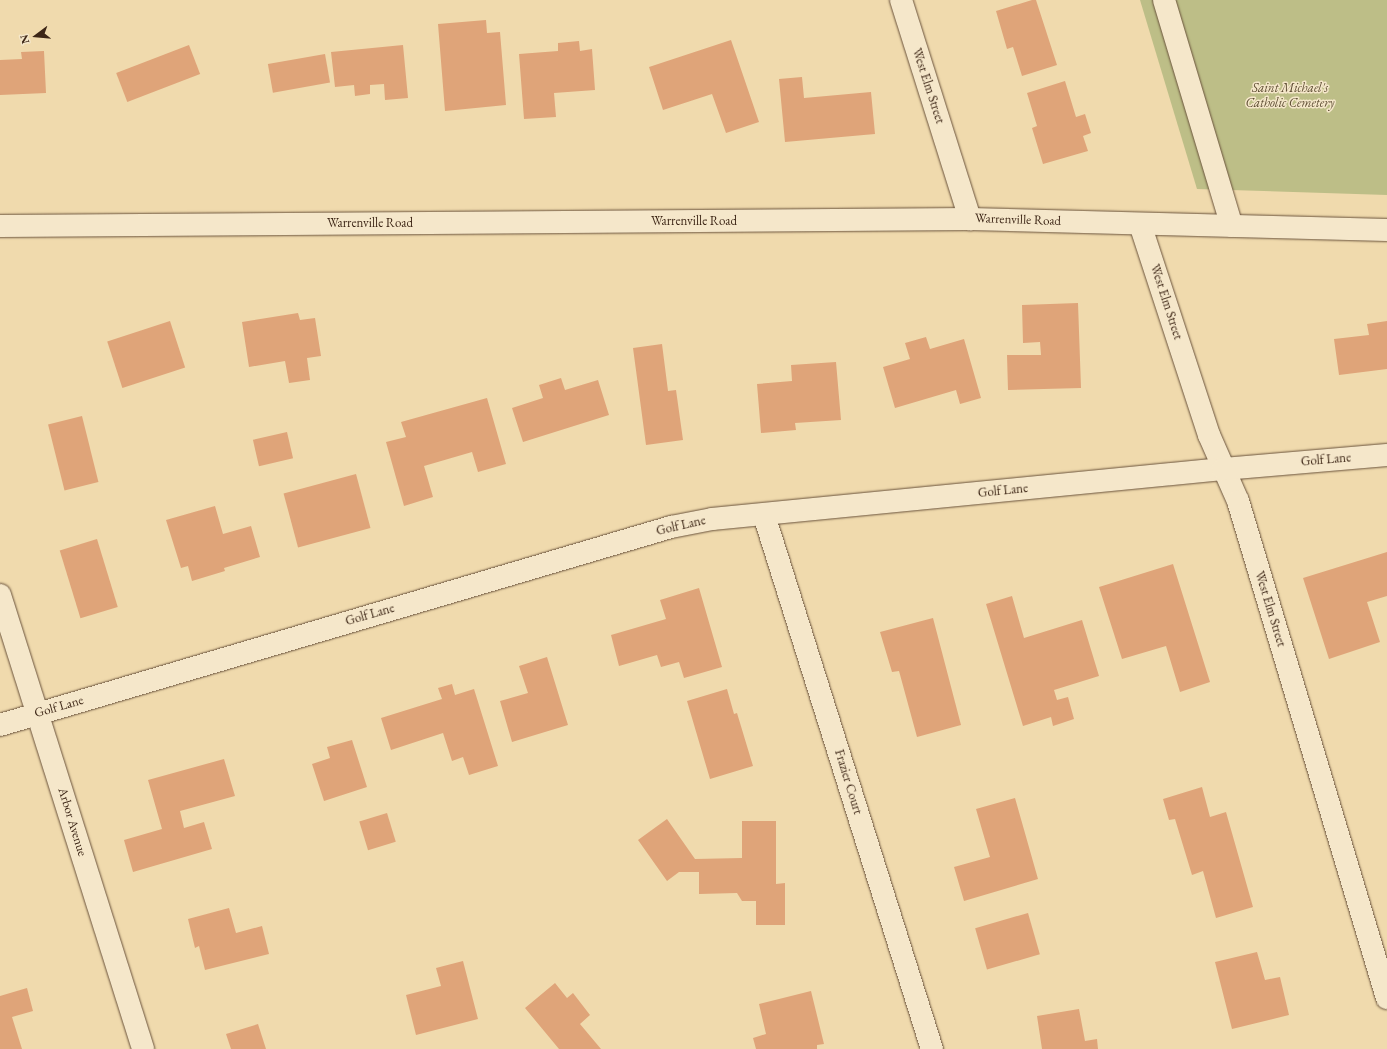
<!DOCTYPE html>
<style>
body{margin:0}
#map{position:relative;width:1387px;height:1049px;overflow:hidden;background:#f0daad;font-family:"EB Garamond",serif}
div>[style]{position:absolute}
[style*='--x']{left:calc(var(--x)*1px);top:calc(var(--y)*1px);width:calc(var(--w)*1px);rotate:calc(var(--a)*1deg)}
.green>*{inset:0;background:#bdbe87}
.building>*{inset:0;background:#dfa479;transform-origin:0 0}
.roads{filter:drop-shadow(0 0 1px #6a533c) drop-shadow(0 0 1px #6a533c)}
.minor>*{height:22px;margin:-11px;padding:0 11px;transform-origin:11px;border-radius:11px;background:#f5e7ca}
span{translate:-50% -50%;white-space:nowrap;text-align:center;line-height:1.15;-webkit-text-stroke:3px #f5e7ca;paint-order:stroke}
.street-label{font-size:13px;color:#3d2616}
.park-label{font-size:13px;color:#5d4c32;font-style:italic}
.north{position:absolute;left:16px;top:16px;width:40px;height:40px;-webkit-text-stroke:3px #f5e7ca;paint-order:stroke;rotate:254deg;font-size:11px;font-weight:700;line-height:16px;text-align:center;color:#3d2616}
.north::after{content:'';display:block;margin:auto;width:14px;height:18px;background:#3d2616;clip-path:polygon(50% 0,100% 100%,50% 72%,0 100%)}
</style>
<div id="map">
<div class="green">
<i style="clip-path:polygon(1140px 0,1387px 0,1387px 195px,1197px 189px)"></i>
</div>
<div class="building">
<i style="clip-path:polygon(1032px 0,1036px 0,1057px 65px,1022px 76px,1013px 47px,1007px 49px,996px 11px)"></i>
<i style="clip-path:polygon(486px 20px,487px 33px,500px 32px,506px 105px,445px 111px,438px 24px)"></i>
<i style="clip-path:polygon(731px 40px,759px 122px,726px 133px,712px 94px,663px 110px,649px 67px)"></i>
<i style="clip-path:polygon(579px 41px,580px 51px,592px 49px,595px 90px,554px 93px,556px 117px,524px 119px,519px 54px,558px 51px,558px 43px)"></i>
<i style="left:189px;top:45px;width:31px;height:78px;rotate:69deg"></i>
<i style="clip-path:polygon(403px 45px,408px 98px,385px 100px,384px 84px,370px 85px,370px 94px,355px 96px,354px 85px,335px 87px,331px 52px)"></i>
<i style="clip-path:polygon(44px 51px,46px 93px,0 95px,0 60px,22px 59px,21px 52px)"></i>
<i style="left:325px;top:54px;width:29px;height:58px;rotate:80deg"></i>
<i style="clip-path:polygon(802px 77px,804px 98px,871px 92px,875px 134px,785px 142px,779px 79px)"></i>
<i style="clip-path:polygon(1065px 81px,1076px 117px,1085px 114px,1091px 133px,1083px 136px,1088px 151px,1043px 164px,1032px 128px,1037px 126px,1027px 93px)"></i>
<i style="clip-path:polygon(1078px 303px,1081px 388px,1008px 390px,1007px 355px,1041px 355px,1040px 342px,1023px 343px,1022px 305px)"></i>
<i style="clip-path:polygon(298px 313px,300px 320px,315px 318px,321px 356px,307px 358px,310px 380px,289px 383px,285px 361px,249px 367px,242px 322px)"></i>
<i style="left:170px;top:321px;width:49px;height:66px;rotate:72deg"></i>
<i style="clip-path:polygon(1387px 321px,1387px 369px,1339px 375px,1334px 339px,1369px 335px,1367px 324px)"></i>
<i style="clip-path:polygon(926px 337px,930px 349px,964px 339px,981px 398px,960px 404px,956px 390px,895px 408px,883px 367px,910px 359px,905px 343px)"></i>
<i style="clip-path:polygon(662px 344px,668px 391px,676px 390px,683px 440px,646px 445px,633px 348px)"></i>
<i style="clip-path:polygon(836px 362px,841px 420px,795px 423px,796px 430px,761px 433px,757px 384px,792px 381px,791px 365px)"></i>
<i style="clip-path:polygon(561px 378px,565px 390px,598px 380px,609px 415px,523px 442px,512px 408px,543px 398px,539px 385px)"></i>
<i style="clip-path:polygon(487px 398px,506px 464px,478px 472px,472px 452px,424px 466px,433px 497px,404px 506px,386px 442px,406px 437px,401px 422px)"></i>
<i style="left:82px;top:416px;width:68px;height:35px;rotate:76deg"></i>
<i style="left:287px;top:432px;width:27px;height:35px;rotate:77deg"></i>
<i style="left:356px;top:474px;width:56px;height:75px;rotate:75deg"></i>
<i style="clip-path:polygon(215px 506px,223px 534px,251px 526px,260px 557px,224px 568px,225px 571px,192px 581px,188px 566px,181px 568px,166px 520px)"></i>
<i style="left:97px;top:539px;width:71px;height:39px;rotate:73deg"></i>
<i style="clip-path:polygon(1387px 552px,1387px 596px,1367px 602px,1380px 642px,1329px 659px,1303px 578px)"></i>
<i style="clip-path:polygon(1173px 564px,1210px 682px,1180px 692px,1166px 646px,1122px 659px,1099px 587px)"></i>
<i style="clip-path:polygon(699px 588px,722px 667px,684px 678px,679px 662px,661px 667px,657px 655px,619px 666px,611px 635px,666px 619px,660px 600px)"></i>
<i style="clip-path:polygon(1012px 596px,1024px 638px,1082px 620px,1099px 676px,1054px 690px,1057px 700px,1068px 697px,1074px 719px,1053px 726px,1051px 717px,1023px 726px,986px 604px)"></i>
<i style="clip-path:polygon(933px 618px,961px 725px,917px 737px,899px 671px,892px 672px,880px 632px)"></i>
<i style="clip-path:polygon(547px 657px,568px 725px,512px 742px,500px 701px,528px 693px,519px 666px)"></i>
<i style="clip-path:polygon(452px 684px,455px 695px,474px 689px,498px 766px,469px 775px,463px 757px,452px 761px,443px 733px,391px 750px,381px 718px,442px 699px,438px 688px)"></i>
<i style="clip-path:polygon(727px 689px,734px 714px,737px 713px,753px 766px,710px 779px,687px 701px)"></i>
<i style="clip-path:polygon(352px 740px,367px 787px,324px 801px,312px 764px,330px 758px,327px 747px)"></i>
<i style="clip-path:polygon(224px 759px,235px 796px,180px 811px,184px 828px,204px 822px,212px 849px,133px 872px,124px 840px,162px 829px,148px 780px)"></i>
<i style="clip-path:polygon(1202px 787px,1210px 817px,1226px 812px,1253px 907px,1216px 918px,1203px 871px,1192px 875px,1175px 819px,1169px 820px,1163px 799px)"></i>
<i style="clip-path:polygon(1015px 798px,1038px 879px,964px 901px,954px 867px,990px 857px,976px 809px)"></i>
<i style="left:387px;top:813px;width:30px;height:29px;rotate:73deg"></i>
<i style="clip-path:polygon(667px 819px,695px 859px,742px 858px,742px 821px,776px 821px,776px 884px,785px 883px,785px 925px,756px 925px,756px 901px,742px 901px,737px 893px,699px 894px,699px 872px,679px 872px,667px 881px,638px 840px)"></i>
<i style="clip-path:polygon(229px 908px,236px 933px,262px 926px,269px 954px,205px 970px,199px 946px,195px 948px,188px 919px)"></i>
<i style="left:1028px;top:913px;width:43px;height:55px;rotate:74deg"></i>
<i style="clip-path:polygon(1257px 952px,1265px 980px,1280px 977px,1289px 1015px,1232px 1029px,1215px 962px)"></i>
<i style="clip-path:polygon(463px 961px,478px 1019px,416px 1035px,406px 995px,441px 986px,436px 968px)"></i>
<i style="clip-path:polygon(555px 983px,567px 998px,573px 993px,590px 1015px,580px 1024px,601px 1049px,559px 1049px,525px 1008px)"></i>
<i style="clip-path:polygon(27px 988px,33px 1011px,12px 1017px,22px 1049px,0 1049px,0 996px)"></i>
<i style="clip-path:polygon(811px 991px,824px 1044px,817px 1045px,817px 1049px,756px 1049px,753px 1038px,766px 1034px,759px 1004px)"></i>
<i style="clip-path:polygon(1079px 1009px,1085px 1041px,1097px 1039px,1098px 1049px,1042px 1049px,1037px 1016px)"></i>
<i style="clip-path:polygon(258px 1024px,266px 1049px,231px 1049px,226px 1034px)"></i>
</div>
<div class="roads">
<div class="minor">
<i style="--x:901;--y:0;--w:230;--a:72.5"></i>
<i style="--x:1164;--y:0;--w:236;--a:73.3"></i>
<i style="--x:1140;--y:224;--w:222;--a:71.9"></i>
<i style="--x:1209;--y:435;--w:72;--a:66.3"></i>
<i style="--x:1238;--y:501;--w:519;--a:73.31"></i>
<i style="--x:0;--y:226;--w:970;--a:-0.41"></i>
<i style="--x:970;--y:219;--w:417;--a:1.5"></i>
<i style="--x:764;--y:515;--w:560;--a:72.54"></i>
<i style="--x:0;--y:595;--w:476;--a:72.5"></i>
<i style="--x:0;--y:725;--w:700;--a:-16.44"></i>
<i style="--x:671;--y:527;--w:42;--a:-11"></i>
<i style="--x:712;--y:519;--w:513;--a:-5.59"></i>
<i style="--x:1223;--y:469;--w:165;--a:-4.9"></i>
</div>
</div>
<div class="street-label">
<span style="left:928px;top:86px;rotate:72deg">West Elm Street</span>
<span style="left:1018px;top:220px;rotate:2deg">Warrenville Road</span>
<span style="left:694px;top:221px">Warrenville Road</span>
<span style="left:370px;top:223px">Warrenville Road</span>
<span style="left:1166px;top:302px;rotate:72deg">West Elm Street</span>
<span style="left:1326px;top:460px;rotate:-5deg">Golf Lane</span>
<span style="left:1003px;top:491px;rotate:-6deg">Golf Lane</span>
<span style="left:681px;top:526px;rotate:-13deg">Golf Lane</span>
<span style="left:1270px;top:609px;rotate:73deg">West Elm Street</span>
<span style="left:370px;top:615px;rotate:-16deg">Golf Lane</span>
<span style="left:59px;top:707px;rotate:-16deg">Golf Lane</span>
<span style="left:848px;top:782px;rotate:73deg">Frazier Court</span>
<span style="left:72px;top:822px;rotate:73deg">Arbor Avenue</span>
</div>
<div class="park-label">
<span style="left:1290px;top:96px">Saint Michael's<br>Catholic Cemetery</span>
</div>
<div class="north">N</div>
</div>
